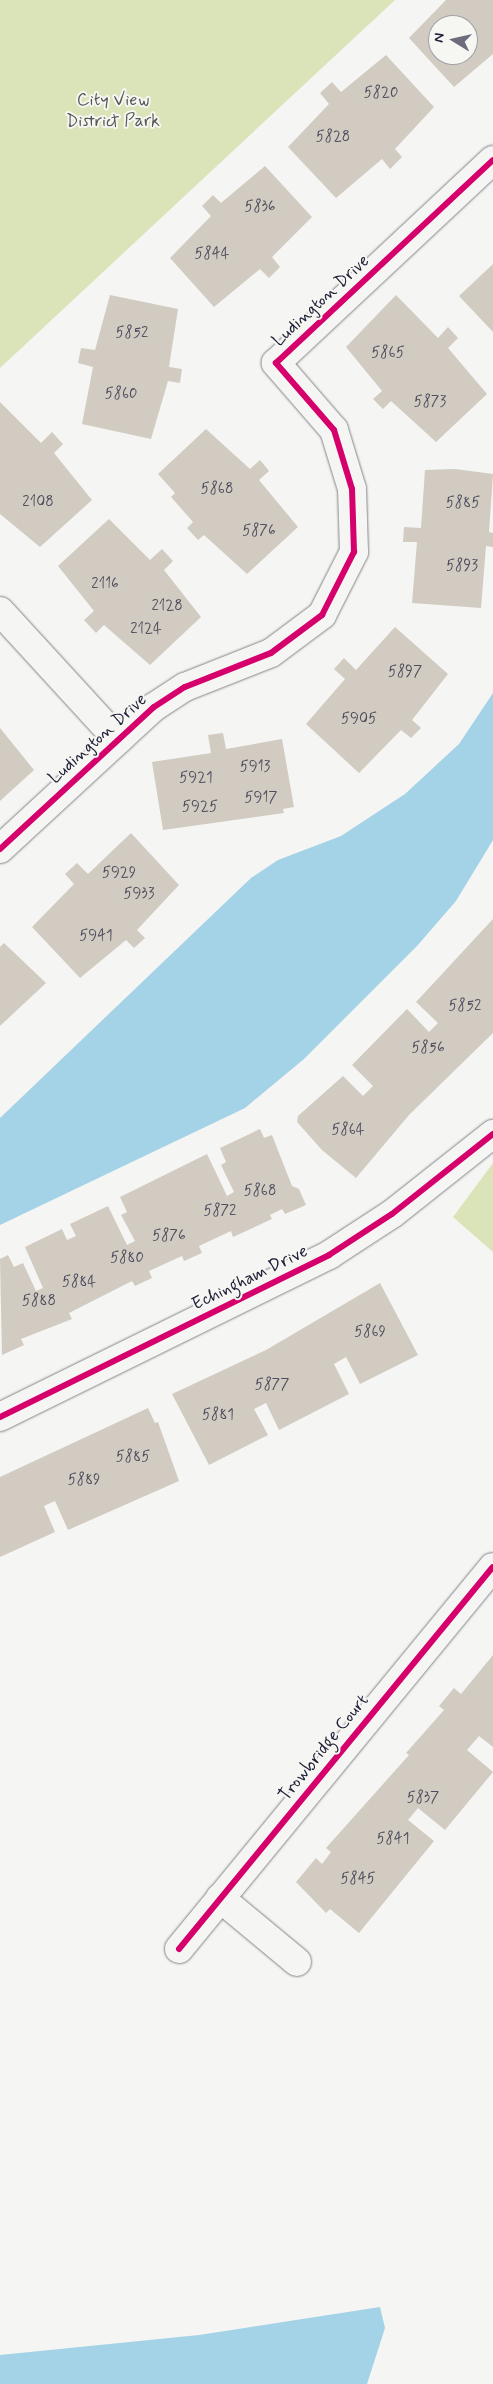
<!DOCTYPE html>
<style>
body{margin:0}
#map{position:relative;width:493px;height:2384px;overflow:hidden;background:#f5f5f3;font-family:Mynerve,sans-serif}
div>[style]{position:absolute}
[style*='--x']{left:calc(var(--x)*1px);top:calc(var(--y)*1px);width:calc(var(--w)*1px);rotate:calc(var(--a)*1deg)}
.green>*{inset:0;background:#dbe3b8}
.water>*{inset:0;background:#a4d2e7}
.building>*{inset:0;background:#d1cbc2}
.roads{filter:drop-shadow(0 0 1px #858589) drop-shadow(0 0 1px #858589)}
.minor>*{height:28px;margin:-14px;padding:0 14px;transform-origin:14px;border-radius:14px;background:#f5f5f3}
.cycleway>*{height:6px;margin:-3px;padding:0 3px;transform-origin:3px;border-radius:3px;background:#d6006c}
span{translate:-50% -50%;white-space:nowrap;text-align:center;line-height:1.15;-webkit-text-stroke:4px #f6f6f2;paint-order:stroke}
.number-label{font-size:15px;color:#4e4c5d}
.number-label span{-webkit-text-stroke-width:0}
.park-label{font-size:18px;color:#535752}
.street-label{font-size:18px;color:#22223b}
.north{position:absolute;left:428px;top:15px;width:50px;height:50px;box-sizing:border-box;background:#f6f6f2;border:1px solid #a1a1a9;border-radius:50%;rotate:279deg;font-size:14px;font-weight:700;line-height:20px;text-align:center;color:#22223b}
.north::after{content:'';display:block;margin:auto;width:18px;height:22px;background:#6c6c7b;clip-path:polygon(50% 0,100% 100%,50% 72%,0 100%)}
</style>
<div id="map">
<div class="green">
<i style="clip-path:polygon(0 0,395px 0,0 368px)"></i>
<i style="clip-path:polygon(493px 1163px,493px 1252px,453px 1217px)"></i>
</div>
<div class="water">
<i style="clip-path:polygon(493px 693px,493px 840px,456px 901px,417px 946px,304px 1059px,245px 1108px,0 1225px,0 1118px,251px 878px,278px 860px,341px 836px,405px 794px,459px 744px)"></i>
<i style="clip-path:polygon(380px 2307px,385px 2328px,367px 2384px,0 2384px,0 2355px,199px 2335px)"></i>
</div>
<div class="building">
<i style="clip-path:polygon(evenodd,446px 0,493px 0,493px 54px,454px 87px,409px 38px,446px 0,438px 25px,468px 25px,468px 55px,438px 55px,438px 25px)"></i>
<i style="clip-path:polygon(386px 55px,434px 107px,395px 149px,402px 157px,390px 169px,382px 159px,336px 198px,288px 147px,329px 104px,320px 93px,332px 82px,341px 92px)"></i>
<i style="clip-path:polygon(265px 166px,312px 217px,272px 257px,280px 267px,269px 278px,260px 269px,214px 307px,170px 258px,211px 216px,202px 206px,213px 195px,221px 203px)"></i>
<i style="clip-path:polygon(493px 264px,493px 332px,459px 296px)"></i>
<i style="clip-path:polygon(110px 295px,178px 309px,169px 367px,182px 369px,180px 383px,168px 381px,151px 439px,82px 424px,93px 367px,78px 363px,81px 348px,95px 350px)"></i>
<i style="clip-path:polygon(396px 295px,438px 338px,448px 327px,458px 338px,448px 348px,487px 394px,436px 442px,391px 401px,383px 409px,373px 399px,382px 391px,346px 347px)"></i>
<i style="clip-path:polygon(0 402px,41px 443px,52px 432px,63px 444px,54px 453px,92px 500px,40px 547px,0 514px)"></i>
<i style="clip-path:polygon(206px 429px,250px 469px,260px 460px,269px 471px,259px 480px,298px 527px,247px 574px,204px 535px,198px 540px,187px 528px,193px 522px,171px 497px,175px 493px,158px 474px)"></i>
<i style="clip-path:polygon(455px 469px,493px 474px,489px 532px,493px 533px,493px 547px,486px 546px,481px 608px,412px 603px,417px 542px,403px 542px,404px 527px,421px 528px,425px 470px)"></i>
<i style="clip-path:polygon(109px 519px,150px 560px,162px 549px,173px 561px,164px 570px,201px 617px,150px 665px,104px 625px,96px 633px,84px 620px,94px 611px,58px 566px)"></i>
<i style="clip-path:polygon(395px 627px,448px 674px,412px 720px,421px 728px,411px 738px,401px 730px,359px 773px,306px 724px,345px 679px,334px 669px,344px 658px,356px 670px)"></i>
<i style="clip-path:polygon(0 728px,34px 770px,0 801px)"></i>
<i style="clip-path:polygon(223px 733px,226px 749px,282px 739px,294px 807px,283px 809px,284px 813px,163px 830px,152px 762px,211px 753px,208px 735px)"></i>
<i style="clip-path:polygon(131px 833px,179px 885px,137px 930px,145px 938px,134px 948px,126px 940px,80px 978px,32px 927px,74px 884px,65px 874px,77px 863px,88px 874px)"></i>
<i style="clip-path:polygon(493px 919px,493px 1033px,409px 1115px,356px 1178px,322px 1150px,297px 1122px,298px 1116px,343px 1076px,363px 1096px,373px 1086px,352px 1065px,407px 1009px,429px 1032px,438px 1023px,416px 1002px)"></i>
<i style="clip-path:polygon(4px 943px,46px 983px,0 1026px,0 947px)"></i>
<i style="clip-path:polygon(260px 1129px,264px 1138px,272px 1135px,292px 1186px,299px 1189px,306px 1205px,285px 1214px,282px 1209px,270px 1215px,272px 1219px,233px 1237px,231px 1231px,199px 1246px,202px 1253px,184px 1261px,182px 1256px,149px 1271px,152px 1278px,135px 1286px,132px 1281px,69px 1313px,72px 1319px,21px 1339px,24px 1345px,2px 1355px,0 1259px,8px 1255px,14px 1267px,23px 1263px,36px 1291px,43px 1288px,25px 1247px,62px 1229px,67px 1240px,76px 1236px,70px 1224px,108px 1206px,127px 1245px,135px 1241px,121px 1215px,127px 1212px,120px 1197px,207px 1154px,227px 1196px,234px 1192px,221px 1165px,226px 1162px,220px 1148px)"></i>
<i style="clip-path:polygon(380px 1283px,418px 1355px,360px 1384px,346px 1357px,334px 1364px,349px 1394px,279px 1430px,266px 1403px,254px 1409px,268px 1435px,209px 1465px,172px 1394px,266px 1350px)"></i>
<i style="clip-path:polygon(148px 1408px,155px 1423px,158px 1422px,179px 1481px,68px 1530px,55px 1501px,44px 1506px,55px 1532px,0 1557px,0 1477px)"></i>
<i style="clip-path:polygon(493px 1655px,493px 1747px,479px 1736px,467px 1750px,493px 1772px,445px 1830px,418px 1808px,408px 1820px,434px 1841px,359px 1933px,330px 1909px,326px 1913px,296px 1882px,316px 1858px,322px 1864px,331px 1852px,326px 1848px,409px 1755px,406px 1753px,444px 1710px,439px 1706px,454px 1688px,461px 1694px)"></i>
</div>
<div class="roads">
<div class="minor">
<i style="--x:0;--y:611;--w:175;--a:47.5"></i>
<i style="--x:0;--y:849;--w:209;--a:-42.7"></i>
<i style="--x:154;--y:707;--w:37;--a:-33"></i>
<i style="--x:185;--y:687;--w:92;--a:-21.6"></i>
<i style="--x:271;--y:653;--w:64;--a:-36.7"></i>
<i style="--x:322;--y:615;--w:71;--a:-63.1"></i>
<i style="--x:354;--y:552;--w:63;--a:-91.8"></i>
<i style="--x:352;--y:489;--w:62;--a:-107"></i>
<i style="--x:334;--y:430;--w:89;--a:-130.9"></i>
<i style="--x:276;--y:363;--w:297;--a:-43.1"></i>
<i style="--x:0;--y:1417;--w:367;--a:-26.2"></i>
<i style="--x:329;--y:1255;--w:75;--a:-33.1"></i>
<i style="--x:392;--y:1214;--w:129;--a:-38.4"></i>
<i style="--x:220;--y:1898;--w:100;--a:39.7"></i>
<i style="--x:179;--y:1949;--w:494;--a:-50.6"></i>
</div>
</div>
<div class="cycleway">
<i style="--x:0;--y:849;--w:209;--a:-42.7"></i>
<i style="--x:154;--y:707;--w:37;--a:-33"></i>
<i style="--x:185;--y:687;--w:92;--a:-21.6"></i>
<i style="--x:271;--y:653;--w:64;--a:-36.7"></i>
<i style="--x:322;--y:615;--w:71;--a:-63.1"></i>
<i style="--x:354;--y:552;--w:63;--a:-91.8"></i>
<i style="--x:352;--y:489;--w:62;--a:-107"></i>
<i style="--x:334;--y:430;--w:89;--a:-130.9"></i>
<i style="--x:276;--y:363;--w:297;--a:-43.1"></i>
<i style="--x:0;--y:1417;--w:367;--a:-26.2"></i>
<i style="--x:329;--y:1255;--w:75;--a:-33.1"></i>
<i style="--x:392;--y:1214;--w:129;--a:-38.4"></i>
<i style="--x:179;--y:1949;--w:494;--a:-50.6"></i>
</div>
<div class="number-label">
<span style="left:381px;top:94px">5820</span>
<span style="left:333px;top:138px">5828</span>
<span style="left:260px;top:208px">5836</span>
<span style="left:212px;top:255px">5844</span>
<span style="left:132px;top:334px">5852</span>
<span style="left:388px;top:354px">5865</span>
<span style="left:121px;top:395px">5860</span>
<span style="left:430px;top:403px">5873</span>
<span style="left:217px;top:490px">5868</span>
<span style="left:38px;top:503px">2108</span>
<span style="left:463px;top:504px">5885</span>
<span style="left:259px;top:532px">5876</span>
<span style="left:462px;top:567px">5893</span>
<span style="left:105px;top:585px">2116</span>
<span style="left:167px;top:607px">2128</span>
<span style="left:146px;top:630px">2124</span>
<span style="left:405px;top:673px">5897</span>
<span style="left:359px;top:720px">5905</span>
<span style="left:255px;top:768px">5913</span>
<span style="left:196px;top:779px">5921</span>
<span style="left:261px;top:799px">5917</span>
<span style="left:200px;top:808px">5925</span>
<span style="left:119px;top:874px">5929</span>
<span style="left:139px;top:895px">5933</span>
<span style="left:96px;top:937px">5941</span>
<span style="left:465px;top:1007px">5852</span>
<span style="left:428px;top:1049px">5856</span>
<span style="left:348px;top:1131px">5864</span>
<span style="left:260px;top:1192px">5868</span>
<span style="left:220px;top:1212px">5872</span>
<span style="left:169px;top:1237px">5876</span>
<span style="left:127px;top:1259px">5880</span>
<span style="left:79px;top:1283px">5884</span>
<span style="left:39px;top:1302px">5888</span>
<span style="left:370px;top:1333px">5869</span>
<span style="left:272px;top:1386px">5877</span>
<span style="left:218px;top:1416px">5881</span>
<span style="left:133px;top:1458px">5885</span>
<span style="left:84px;top:1481px">5889</span>
<span style="left:423px;top:1799px">5837</span>
<span style="left:393px;top:1840px">5841</span>
<span style="left:358px;top:1880px">5845</span>
</div>
<div class="park-label">
<span style="left:113px;top:111px">City View<br>District Park</span>
</div>
<div class="street-label">
<span style="left:321px;top:301px;rotate:-43deg">Ludington Drive</span>
<span style="left:98px;top:739px;rotate:-42deg">Ludington Drive</span>
<span style="left:250px;top:1278px;rotate:-26deg">Echingham Drive</span>
<span style="left:324px;top:1748px;rotate:-51deg">Trowbridge Court</span>
</div>
<div class="north">N</div>
</div>
